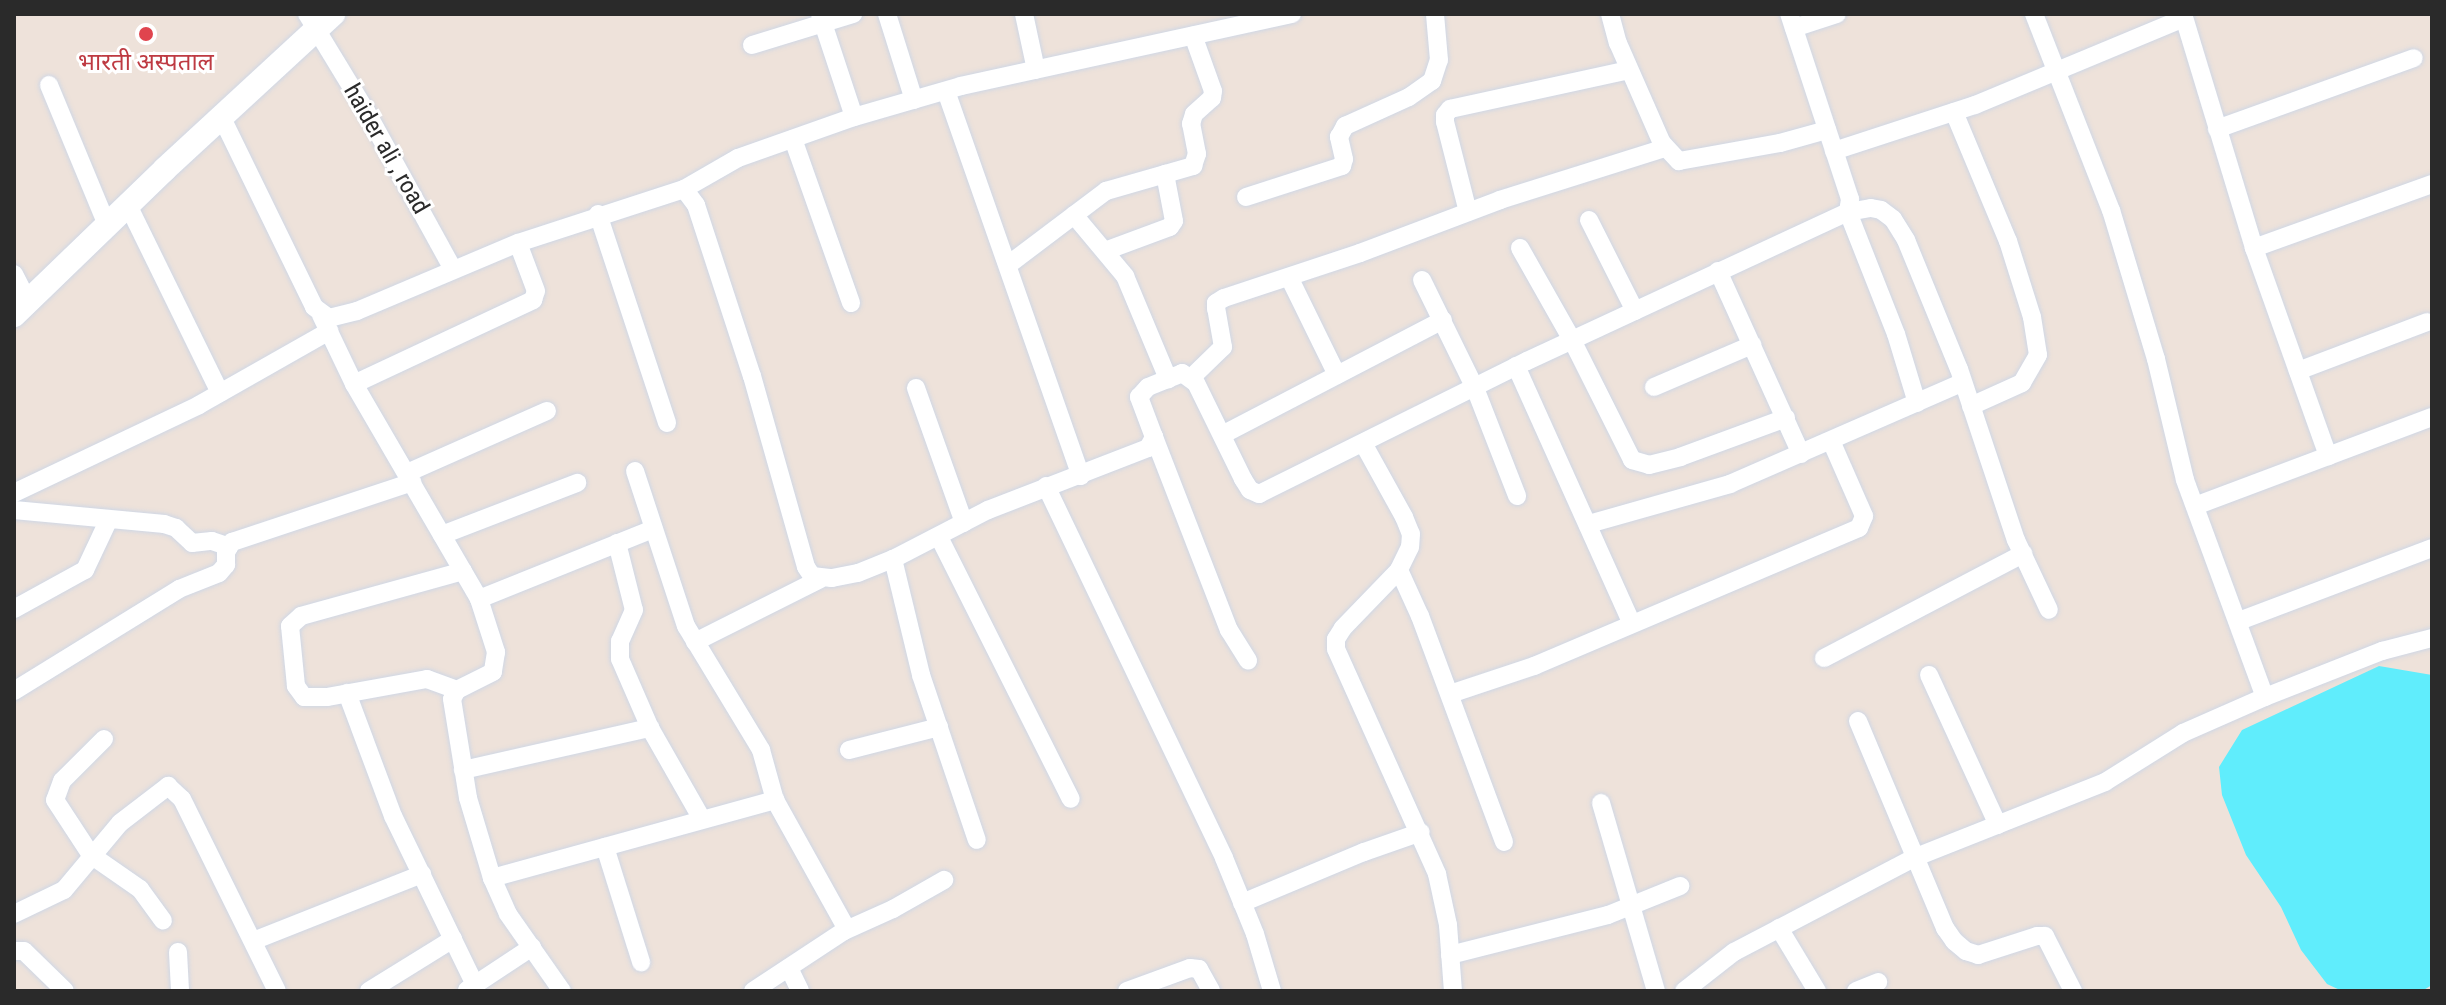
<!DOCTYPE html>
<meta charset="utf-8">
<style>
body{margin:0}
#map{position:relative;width:2446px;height:1005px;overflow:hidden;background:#eee2da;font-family:"Roboto Condensed","Noto Sans Devanagari",sans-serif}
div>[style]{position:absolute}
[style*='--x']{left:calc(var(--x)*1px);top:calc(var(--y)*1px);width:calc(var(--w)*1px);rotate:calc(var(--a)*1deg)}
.water>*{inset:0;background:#60edfc}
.roads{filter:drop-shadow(0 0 2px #cfd7e5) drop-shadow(0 0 2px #cfd7e5)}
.minor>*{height:18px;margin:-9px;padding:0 9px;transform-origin:9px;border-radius:9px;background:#fff}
.secondary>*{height:24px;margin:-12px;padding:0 12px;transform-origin:12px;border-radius:12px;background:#fff}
.dots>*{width:22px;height:22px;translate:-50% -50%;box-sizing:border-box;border:4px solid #fff;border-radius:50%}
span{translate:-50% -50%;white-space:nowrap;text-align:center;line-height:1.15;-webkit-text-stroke:6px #fff;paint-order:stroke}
.health-label{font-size:24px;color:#be3a42}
.street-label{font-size:24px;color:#2a2a2a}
.frame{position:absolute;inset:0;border:16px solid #2a2a2a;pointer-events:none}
</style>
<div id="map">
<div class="water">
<i style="clip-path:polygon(2379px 666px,2432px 675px,2432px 985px,2422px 991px,2342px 991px,2327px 984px,2301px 950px,2281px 907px,2246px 855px,2222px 795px,2219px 767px,2242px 730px)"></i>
</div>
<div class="roads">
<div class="minor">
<i style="--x:307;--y:14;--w:114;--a:58.7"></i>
<i style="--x:366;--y:111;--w:180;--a:61.2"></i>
<i style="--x:820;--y:14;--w:108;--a:71.7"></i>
<i style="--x:887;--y:14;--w:90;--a:72.6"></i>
<i style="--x:1024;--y:14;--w:57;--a:77.9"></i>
<i style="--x:1610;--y:14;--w:30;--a:75"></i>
<i style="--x:1618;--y:43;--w:109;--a:66.3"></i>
<i style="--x:1662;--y:143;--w:25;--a:47"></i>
<i style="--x:1679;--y:161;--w:103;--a:-10.1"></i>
<i style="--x:1780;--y:143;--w:49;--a:-15.5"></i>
<i style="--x:2034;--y:14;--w:211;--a:68.6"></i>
<i style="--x:2111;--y:210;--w:156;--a:73.2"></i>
<i style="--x:2156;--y:359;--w:124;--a:76.5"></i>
<i style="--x:2185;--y:480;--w:231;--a:69.8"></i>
<i style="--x:2183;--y:14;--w:245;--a:73.1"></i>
<i style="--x:2254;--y:248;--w:221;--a:70.4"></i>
<i style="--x:1794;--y:28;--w:45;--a:-18"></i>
<i style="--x:752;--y:45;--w:106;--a:-17.1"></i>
<i style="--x:49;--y:85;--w:152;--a:67.5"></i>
<i style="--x:946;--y:91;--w:408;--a:70.7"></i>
<i style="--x:1954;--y:112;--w:140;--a:67.3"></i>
<i style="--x:2008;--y:241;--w:80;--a:72.5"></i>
<i style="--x:2032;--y:317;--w:38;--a:81"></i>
<i style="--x:2038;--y:355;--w:32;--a:120"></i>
<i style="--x:2022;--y:383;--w:56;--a:155.7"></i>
<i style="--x:221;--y:116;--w:212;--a:64"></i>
<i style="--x:314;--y:307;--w:19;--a:36"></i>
<i style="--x:329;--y:318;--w:29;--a:-14"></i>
<i style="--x:357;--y:311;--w:175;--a:-22.9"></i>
<i style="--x:518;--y:243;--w:175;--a:-18"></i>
<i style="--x:684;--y:189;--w:20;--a:53"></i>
<i style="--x:696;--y:205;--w:180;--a:71.9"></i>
<i style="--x:752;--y:376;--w:198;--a:74.2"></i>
<i style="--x:806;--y:567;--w:11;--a:56"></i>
<i style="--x:812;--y:576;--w:20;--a:6"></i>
<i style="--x:832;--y:578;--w:26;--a:-11"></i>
<i style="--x:858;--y:573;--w:38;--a:-22"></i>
<i style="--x:893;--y:559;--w:107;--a:-27.3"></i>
<i style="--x:988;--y:510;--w:172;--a:-21.2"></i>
<i style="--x:1148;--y:448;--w:13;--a:-61"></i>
<i style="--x:1154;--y:437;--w:43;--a:-110.6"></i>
<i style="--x:1139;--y:397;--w:13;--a:-48"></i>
<i style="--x:1148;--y:387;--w:37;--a:-22"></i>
<i style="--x:1182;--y:373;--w:17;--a:36"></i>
<i style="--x:1196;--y:383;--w:107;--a:63.9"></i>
<i style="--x:1243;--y:479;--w:13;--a:58"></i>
<i style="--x:1250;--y:490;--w:10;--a:24"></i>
<i style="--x:1259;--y:494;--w:299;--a:-26.4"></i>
<i style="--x:1527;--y:361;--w:354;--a:-24.9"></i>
<i style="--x:1848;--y:212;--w:13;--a:-81"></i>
<i style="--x:1850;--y:199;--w:195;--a:-108.2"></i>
<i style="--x:2217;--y:129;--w:209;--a:-19.8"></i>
<i style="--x:793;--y:139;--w:174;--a:70.5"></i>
<i style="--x:1834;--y:151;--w:148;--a:-18.1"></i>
<i style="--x:1975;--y:105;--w:226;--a:-22.6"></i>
<i style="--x:684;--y:189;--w:62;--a:-29.9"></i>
<i style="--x:738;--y:158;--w:123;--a:-19.5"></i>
<i style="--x:854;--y:117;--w:111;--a:-16.2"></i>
<i style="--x:961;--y:86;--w:339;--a:-12.3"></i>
<i style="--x:1246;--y:197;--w:101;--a:-17.9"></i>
<i style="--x:1342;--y:166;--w:7;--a:-74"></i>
<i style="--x:1344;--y:159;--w:23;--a:-103"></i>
<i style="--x:1339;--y:137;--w:13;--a:-61"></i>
<i style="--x:1345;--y:126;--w:70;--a:-24.4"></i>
<i style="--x:1409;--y:97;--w:28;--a:-35"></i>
<i style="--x:1432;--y:81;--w:22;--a:-72"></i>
<i style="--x:1439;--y:60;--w:46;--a:-95"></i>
<i style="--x:128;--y:205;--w:209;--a:63.9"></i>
<i style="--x:1468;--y:212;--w:93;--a:-104.3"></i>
<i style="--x:1445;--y:122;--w:7;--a:-90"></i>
<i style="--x:1445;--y:115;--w:8;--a:-50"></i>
<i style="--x:1450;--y:109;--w:183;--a:-12.3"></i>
<i style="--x:598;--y:214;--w:220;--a:71.7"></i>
<i style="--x:1074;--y:215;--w:80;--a:50.1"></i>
<i style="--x:1125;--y:276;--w:112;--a:67.3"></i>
<i style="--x:1589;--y:220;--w:102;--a:63.2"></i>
<i style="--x:1520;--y:248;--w:106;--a:60.5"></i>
<i style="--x:1572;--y:340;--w:134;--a:63.4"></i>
<i style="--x:1632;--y:460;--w:18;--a:16"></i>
<i style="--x:1649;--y:465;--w:32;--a:-14"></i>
<i style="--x:1680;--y:457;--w:113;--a:-20.2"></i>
<i style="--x:2254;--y:248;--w:189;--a:-19.8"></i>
<i style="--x:1105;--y:251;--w:69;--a:-20.3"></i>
<i style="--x:1170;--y:227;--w:7;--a:-56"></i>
<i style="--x:1174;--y:221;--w:48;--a:-100.8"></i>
<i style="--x:1008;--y:265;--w:123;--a:-37.1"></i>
<i style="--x:1106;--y:191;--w:91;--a:-16"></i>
<i style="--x:1193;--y:166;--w:13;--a:-72"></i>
<i style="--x:1197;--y:154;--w:31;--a:-101"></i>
<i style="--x:1191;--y:124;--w:10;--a:-73"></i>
<i style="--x:1194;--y:114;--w:24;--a:-42"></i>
<i style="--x:1212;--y:98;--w:7;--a:-82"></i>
<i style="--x:1213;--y:91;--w:59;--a:-109.7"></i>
<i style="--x:1718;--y:271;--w:201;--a:65.6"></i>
<i style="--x:14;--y:274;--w:31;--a:63"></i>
<i style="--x:1289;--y:277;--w:109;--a:63.9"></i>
<i style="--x:1422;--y:280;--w:120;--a:63.9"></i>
<i style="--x:1475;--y:388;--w:116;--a:68.7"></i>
<i style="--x:321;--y:315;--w:76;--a:64.4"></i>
<i style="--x:354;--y:384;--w:249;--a:59.8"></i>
<i style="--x:479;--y:599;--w:56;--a:72.2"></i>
<i style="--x:496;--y:652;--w:20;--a:99"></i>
<i style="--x:493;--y:672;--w:40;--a:153.4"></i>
<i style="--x:457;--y:690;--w:10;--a:119"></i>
<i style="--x:452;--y:699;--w:100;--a:80.8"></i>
<i style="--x:468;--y:798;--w:84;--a:73.3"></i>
<i style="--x:492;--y:878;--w:39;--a:66"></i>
<i style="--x:508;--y:914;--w:94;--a:55"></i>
<i style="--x:1516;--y:366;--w:281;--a:65.8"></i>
<i style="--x:2298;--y:371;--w:138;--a:-20.8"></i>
<i style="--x:1192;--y:377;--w:43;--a:-44.1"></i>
<i style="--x:1223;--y:347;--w:39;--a:-100"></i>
<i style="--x:1216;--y:309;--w:6;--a:-90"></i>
<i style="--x:1216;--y:303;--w:9;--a:-32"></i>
<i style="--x:1224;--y:298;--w:143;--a:-18.3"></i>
<i style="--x:1360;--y:253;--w:150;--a:-20.7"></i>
<i style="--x:1500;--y:200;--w:173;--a:-17.5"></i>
<i style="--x:354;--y:384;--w:198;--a:-25.1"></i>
<i style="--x:533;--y:300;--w:9;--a:-72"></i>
<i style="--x:536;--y:291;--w:51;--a:-110.6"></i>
<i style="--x:1654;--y:387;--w:107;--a:-23.2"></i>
<i style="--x:916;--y:388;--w:143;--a:70.4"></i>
<i style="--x:1917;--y:403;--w:72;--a:-106.9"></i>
<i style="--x:1896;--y:334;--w:131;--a:-111.5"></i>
<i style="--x:1848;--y:212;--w:23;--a:-10"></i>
<i style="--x:1871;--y:208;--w:10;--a:11"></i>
<i style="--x:1881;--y:210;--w:15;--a:37"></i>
<i style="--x:1893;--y:219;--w:25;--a:58"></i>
<i style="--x:1906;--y:240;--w:139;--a:67.7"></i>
<i style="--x:1959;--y:369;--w:180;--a:71.6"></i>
<i style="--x:2016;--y:540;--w:77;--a:64.8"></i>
<i style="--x:1222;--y:435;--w:249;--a:-27.5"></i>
<i style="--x:1154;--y:437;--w:207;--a:68.8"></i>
<i style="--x:1229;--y:630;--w:36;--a:58"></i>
<i style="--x:1363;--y:443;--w:85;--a:61"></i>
<i style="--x:1404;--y:517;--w:18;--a:68"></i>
<i style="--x:1411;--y:534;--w:13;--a:94"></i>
<i style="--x:1410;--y:547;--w:25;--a:116"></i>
<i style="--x:1399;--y:570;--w:81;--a:134"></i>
<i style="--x:1343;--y:628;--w:13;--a:122"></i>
<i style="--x:1336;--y:639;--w:10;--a:90"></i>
<i style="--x:1336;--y:649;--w:247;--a:65.8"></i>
<i style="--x:1437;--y:874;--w:52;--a:77.8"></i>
<i style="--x:1448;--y:925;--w:66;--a:85.7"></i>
<i style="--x:635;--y:471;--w:163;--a:71.8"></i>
<i style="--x:686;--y:626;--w:145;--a:58.8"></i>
<i style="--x:761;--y:750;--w:52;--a:74.4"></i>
<i style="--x:407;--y:473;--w:153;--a:-23.9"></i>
<i style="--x:1046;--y:486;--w:412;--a:64.4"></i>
<i style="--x:1224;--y:858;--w:82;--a:67.8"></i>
<i style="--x:1255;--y:934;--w:59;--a:73.4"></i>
<i style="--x:14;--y:493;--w:205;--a:-25.4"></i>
<i style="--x:199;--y:405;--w:150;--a:-29.6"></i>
<i style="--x:2195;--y:506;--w:253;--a:-20.6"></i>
<i style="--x:14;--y:510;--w:151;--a:5.3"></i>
<i style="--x:164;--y:524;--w:13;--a:18"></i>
<i style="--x:176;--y:528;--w:22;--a:43"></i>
<i style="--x:192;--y:543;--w:20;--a:-6"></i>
<i style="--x:212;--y:541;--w:18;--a:19"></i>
<i style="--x:1589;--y:524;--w:147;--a:-15.8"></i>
<i style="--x:1730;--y:484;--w:254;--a:-23.6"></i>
<i style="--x:442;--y:535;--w:145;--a:-21.1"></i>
<i style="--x:939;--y:537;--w:293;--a:63.3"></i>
<i style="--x:617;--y:543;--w:69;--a:75.8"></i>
<i style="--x:634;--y:610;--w:34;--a:114"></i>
<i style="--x:620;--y:641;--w:18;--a:90"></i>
<i style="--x:620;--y:659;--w:75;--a:66.5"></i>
<i style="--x:650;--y:728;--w:105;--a:60.3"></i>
<i style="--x:893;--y:559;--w:119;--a:76.4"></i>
<i style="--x:921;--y:675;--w:174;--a:71.3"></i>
<i style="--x:1399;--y:570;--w:51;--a:65.5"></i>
<i style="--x:1420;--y:616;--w:241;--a:69.6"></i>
<i style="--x:479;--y:599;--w:188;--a:-21.9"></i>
<i style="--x:14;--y:609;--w:81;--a:-28.8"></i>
<i style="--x:85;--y:570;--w:56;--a:-64.8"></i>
<i style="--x:2239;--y:621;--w:206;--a:-20.7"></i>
<i style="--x:695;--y:642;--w:140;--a:-26.7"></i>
<i style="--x:1824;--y:658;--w:225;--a:-27.6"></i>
<i style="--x:1929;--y:675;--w:165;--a:65.3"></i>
<i style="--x:457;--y:690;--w:32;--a:-160"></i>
<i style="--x:427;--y:679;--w:102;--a:169.8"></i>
<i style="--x:327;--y:697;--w:23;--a:180"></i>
<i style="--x:304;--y:697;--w:14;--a:-126"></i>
<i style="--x:296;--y:686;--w:60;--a:-95.7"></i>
<i style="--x:290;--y:626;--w:15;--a:-42"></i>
<i style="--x:301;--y:616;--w:168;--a:-15.5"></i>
<i style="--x:14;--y:691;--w:194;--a:-31.7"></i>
<i style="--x:179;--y:589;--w:43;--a:-21.8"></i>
<i style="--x:219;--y:573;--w:11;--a:-49"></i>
<i style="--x:226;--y:565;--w:13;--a:-90"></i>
<i style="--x:226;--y:552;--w:12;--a:-59"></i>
<i style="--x:232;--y:542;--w:190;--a:-18.4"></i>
<i style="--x:347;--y:693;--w:131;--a:69.5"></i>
<i style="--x:393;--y:816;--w:188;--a:64.1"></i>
<i style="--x:1450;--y:694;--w:89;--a:-18.4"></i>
<i style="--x:1534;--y:666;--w:353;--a:-23"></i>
<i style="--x:1859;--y:528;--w:13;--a:-67"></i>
<i style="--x:1864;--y:516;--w:82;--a:-113.7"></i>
<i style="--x:1858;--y:721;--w:225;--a:67.2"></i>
<i style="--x:1945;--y:928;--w:16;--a:55"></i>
<i style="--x:1954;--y:941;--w:16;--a:40"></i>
<i style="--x:1966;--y:951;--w:13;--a:18"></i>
<i style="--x:1978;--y:955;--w:62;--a:-17.9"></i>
<i style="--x:2037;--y:936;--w:8;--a:0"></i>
<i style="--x:2045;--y:936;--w:62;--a:63"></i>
<i style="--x:104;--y:739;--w:59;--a:135"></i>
<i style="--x:62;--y:781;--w:20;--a:110"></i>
<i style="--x:55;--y:800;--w:66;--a:56.8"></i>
<i style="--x:91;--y:855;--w:60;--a:34.8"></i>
<i style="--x:140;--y:889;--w:39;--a:54"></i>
<i style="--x:849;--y:750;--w:93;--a:-14.3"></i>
<i style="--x:463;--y:770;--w:192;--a:-12.7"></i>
<i style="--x:1601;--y:803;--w:196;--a:73.7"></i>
<i style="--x:605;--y:847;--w:121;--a:72.6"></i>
<i style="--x:492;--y:878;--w:294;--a:-15.4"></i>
<i style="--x:775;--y:800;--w:142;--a:60.9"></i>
<i style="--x:844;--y:924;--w:7;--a:90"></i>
<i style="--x:844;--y:931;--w:109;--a:146.6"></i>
<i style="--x:1242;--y:903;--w:132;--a:-22.7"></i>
<i style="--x:1364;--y:852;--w:60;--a:-19.3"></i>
<i style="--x:14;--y:914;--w:55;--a:-25.6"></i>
<i style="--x:64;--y:890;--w:87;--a:-50.1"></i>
<i style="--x:120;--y:823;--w:61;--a:-37.6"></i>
<i style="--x:168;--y:786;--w:19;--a:43"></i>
<i style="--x:182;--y:799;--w:214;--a:63.7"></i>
<i style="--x:1779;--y:928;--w:74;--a:58.9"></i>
<i style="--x:844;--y:931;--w:54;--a:-24.2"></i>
<i style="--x:893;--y:909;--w:59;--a:-29.6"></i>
<i style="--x:253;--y:941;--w:182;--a:-21.6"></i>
<i style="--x:14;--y:951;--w:10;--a:0"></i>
<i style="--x:24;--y:951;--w:57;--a:44.3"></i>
<i style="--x:178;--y:952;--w:39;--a:87"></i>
<i style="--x:1450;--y:955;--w:163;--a:-14.2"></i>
<i style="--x:1608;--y:915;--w:78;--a:-21.9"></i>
<i style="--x:789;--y:968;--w:25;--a:64"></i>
<i style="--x:467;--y:990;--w:78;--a:-33.5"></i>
<i style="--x:369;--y:991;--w:99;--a:-31.8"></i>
<i style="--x:1127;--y:991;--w:67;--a:-20.1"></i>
<i style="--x:1190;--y:968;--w:9;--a:6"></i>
<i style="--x:1199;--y:969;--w:25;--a:61"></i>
<i style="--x:1684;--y:991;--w:63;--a:-38"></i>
<i style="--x:1734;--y:952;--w:205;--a:-27.6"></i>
<i style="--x:1916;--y:857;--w:203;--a:-21.6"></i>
<i style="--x:2105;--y:782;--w:92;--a:-32.1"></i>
<i style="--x:2183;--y:733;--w:90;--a:-23.7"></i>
<i style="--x:2265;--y:697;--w:126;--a:-21.5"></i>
<i style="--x:2382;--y:651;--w:52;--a:-14.6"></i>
<i style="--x:1856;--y:991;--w:24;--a:-22"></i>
</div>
<div class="secondary">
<i style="--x:14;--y:315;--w:210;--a:-44"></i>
<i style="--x:165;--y:169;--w:229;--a:-42.7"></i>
</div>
</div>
<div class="dots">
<i style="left:146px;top:34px;background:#e0444e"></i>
</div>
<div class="health-label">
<span style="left:146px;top:63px">भारती अस्पताल</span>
</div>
<div class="street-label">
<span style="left:386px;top:149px;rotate:60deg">haider ali , road</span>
</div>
<div class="frame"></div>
</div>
